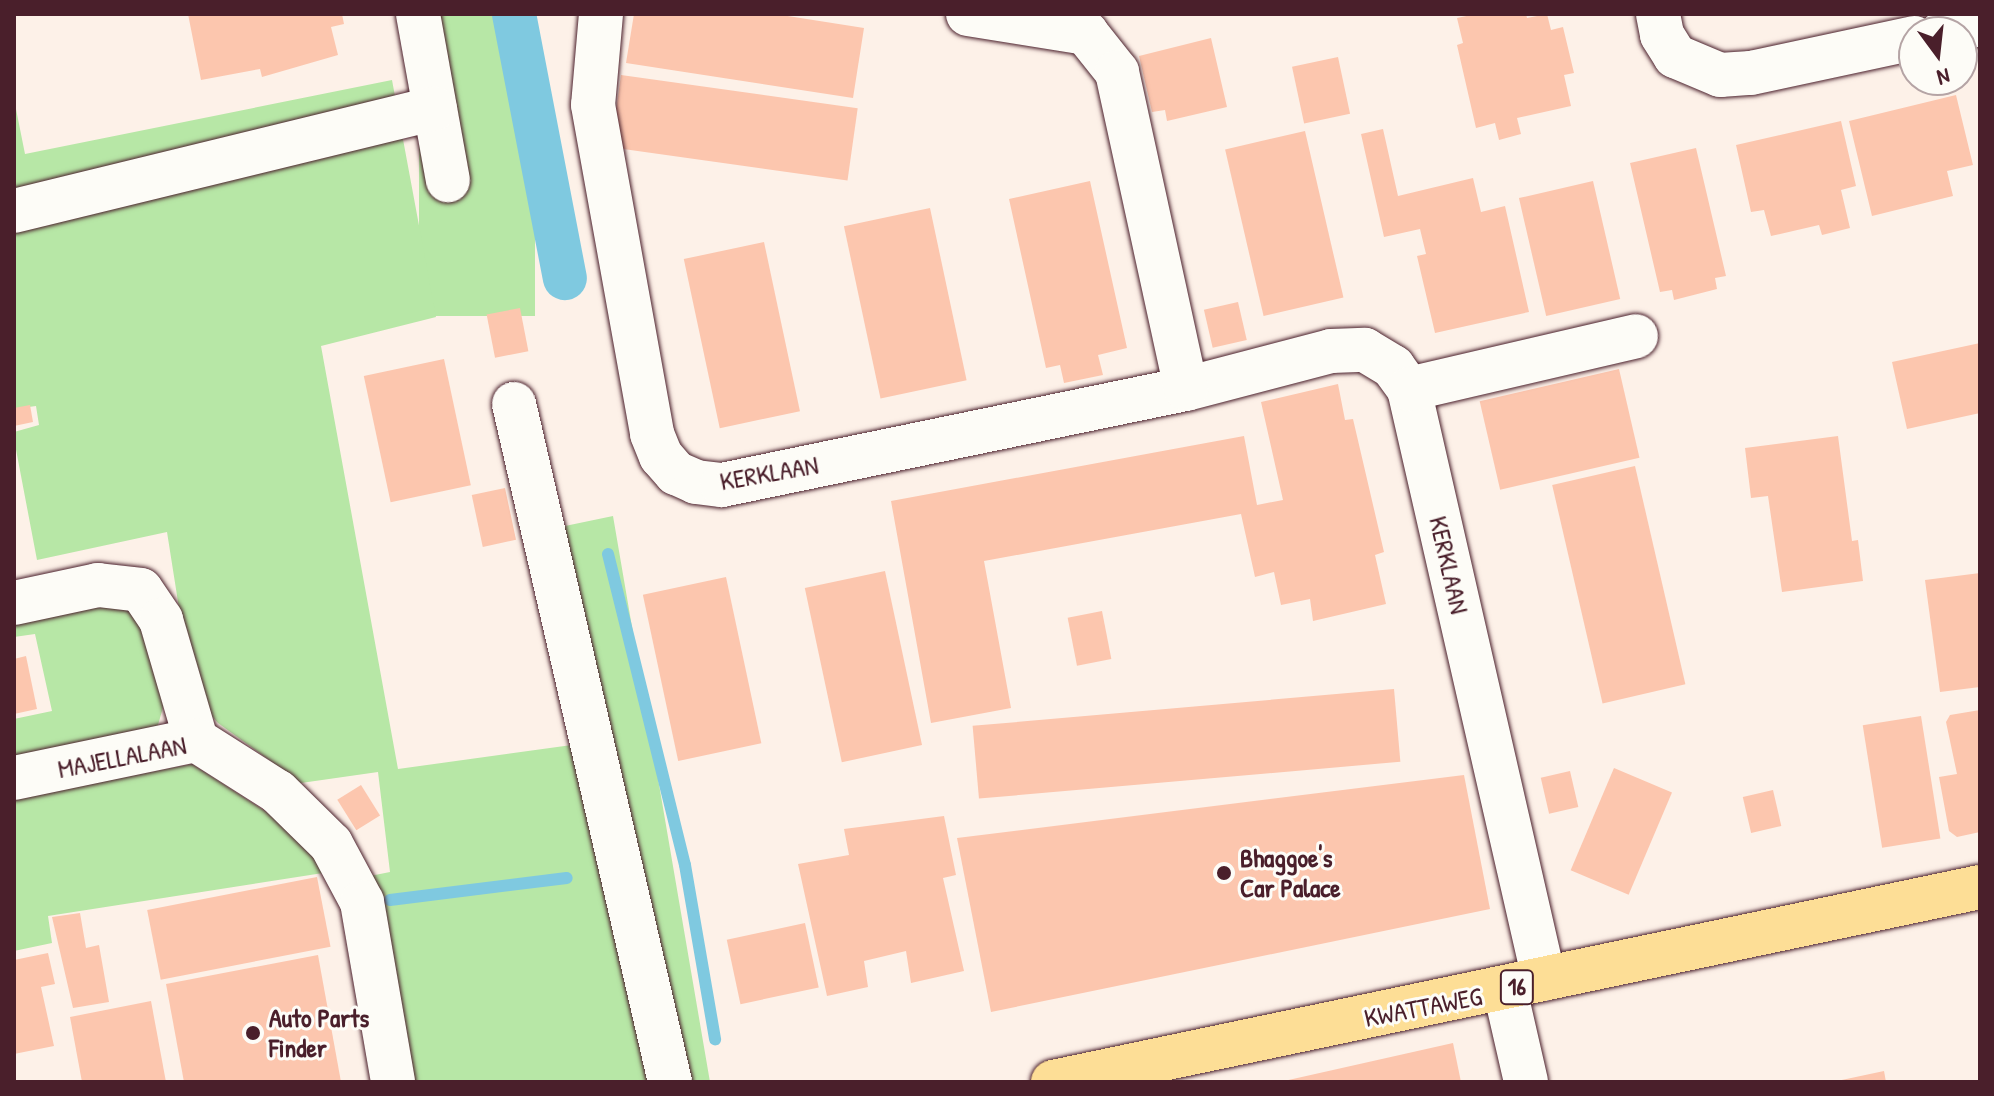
<!DOCTYPE html>
<style>
body{margin:0}
#map{position:relative;width:1994px;height:1096px;overflow:hidden;background:#fdf1e8;font-family:"Patrick Hand",sans-serif}
div>[style]{position:absolute}
[style*='--x']{left:calc(var(--x)*1px);top:calc(var(--y)*1px);width:calc(var(--w)*1px);rotate:calc(var(--a)*1deg)}
.green>*{inset:0;background:#b7e7a6;transform-origin:0 0}
.stream>*{height:12px;margin:-6px;padding:0 6px;transform-origin:6px;border-radius:6px;background:#7fc9e0}
.canal>*{height:44px;margin:-22px;padding:0 22px;transform-origin:22px;border-radius:22px;background:#7fc9e0}
.building>*{inset:0;background:#fcc6ae;transform-origin:0 0}
.roads{filter:drop-shadow(0 0 2px #4a1f2b) drop-shadow(0 0 2px #4a1f2b)}
.minor>*{height:44px;margin:-22px;padding:0 22px;transform-origin:22px;border-radius:22px;background:#fdfcf7}
.major>*{height:44px;margin:-22px;padding:0 22px;transform-origin:22px;border-radius:22px;background:#fdde96}
.dots>*{width:22px;height:22px;translate:-50% -50%;box-sizing:border-box;border:4px solid #fdfcf7;border-radius:50%}
span{translate:-50% -50%;white-space:nowrap;text-align:center;line-height:1.15;-webkit-text-stroke:6px #fdfcf7;paint-order:stroke}
.shield-label span{padding:2px 6px;background:#fdfcf7;border:2px solid;border-radius:6px;-webkit-text-stroke-width:0}
.shield-label{font-size:24px;color:#4a1f2b;font-weight:700}
.street-label{font-size:26px;color:#4a1f2b}
.poi-label{font-size:26px;color:#4a1f2b;font-weight:700}
.left{translate:0 -50%;text-align:left}
.frame{position:absolute;inset:0;border:16px solid #4a1f2b;pointer-events:none}
.north{position:absolute;left:1898px;top:16px;width:80px;height:80px;box-sizing:border-box;background:#fdfcf7;border:2px solid #b5a4a5;border-radius:50%;rotate:165deg;font-size:22px;font-weight:700;line-height:32px;text-align:center;color:#4a1f2b}
.north::after{content:'';display:block;margin:auto;width:28px;height:36px;background:#4a1f2b;clip-path:polygon(50% 0,100% 100%,50% 72%,0 100%)}
</style>
<div id="map">
<div class="green">
<i style="left:419px;top:14px;width:116px;height:302px"></i>
<i style="clip-path:polygon(392px 80px,436px 317px,321px 346px,398px 769px,579px 744px,541px 531px,613px 516px,710px 1082px,411px 1082px,370px 876px,390px 872px,378px 772px,301px 783px,218px 723px,199px 702px,190px 678px,167px 532px,37px 560px,14px 439px,14px 432px,39px 425px,36px 406px,14px 409px,14px 99px,25px 154px)"></i>
<i style="clip-path:polygon(139px 601px,164px 704px,156px 732px,14px 762px,14px 719px,52px 711px,35px 634px,14px 637px,14px 609px)"></i>
<i style="clip-path:polygon(192px 764px,319px 846px,323px 873px,48px 916px,52px 943px,14px 951px,14px 799px)"></i>
</div>
<div class="stream">
<i style="--x:608;--y:554;--w:320;--a:76.1"></i>
<i style="--x:685;--y:865;--w:177;--a:80.2"></i>
<i style="--x:390;--y:900;--w:178;--a:-7.1"></i>
</div>
<div class="canal">
<i style="--x:514;--y:14;--w:269;--a:79.1"></i>
</div>
<div class="building">
<i style="clip-path:polygon(188px 14px,342px 14px,344px 24px,331px 27px,338px 55px,262px 77px,260px 69px,201px 80px)"></i>
<i style="clip-path:polygon(634px 14px,775px 14px,864px 28px,853px 98px,626px 63px)"></i>
<i style="clip-path:polygon(1476px 14px,1526px 14px,1527px 18px,1547px 14px,1551px 30px,1563px 27px,1574px 73px,1564px 75px,1571px 106px,1517px 118px,1521px 134px,1499px 140px,1495px 123px,1476px 128px,1457px 45px,1463px 43px,1457px 18px)"></i>
<i style="clip-path:polygon(1211px 38px,1227px 107px,1167px 121px,1165px 110px,1152px 112px,1139px 56px)"></i>
<i style="left:1338px;top:57px;width:58px;height:47px;rotate:78deg"></i>
<i style="left:621px;top:75px;width:239px;height:73px;rotate:8deg"></i>
<i style="clip-path:polygon(1956px 95px,1973px 165px,1947px 171px,1953px 196px,1872px 216px,1849px 121px)"></i>
<i style="clip-path:polygon(1841px 121px,1856px 186px,1841px 190px,1850px 228px,1822px 235px,1819px 225px,1771px 236px,1764px 210px,1751px 212px,1736px 145px)"></i>
<i style="clip-path:polygon(1383px 129px,1398px 196px,1473px 178px,1481px 212px,1505px 206px,1529px 312px,1435px 333px,1417px 256px,1426px 254px,1420px 229px,1384px 237px,1361px 134px)"></i>
<i style="left:1305px;top:131px;width:171px;height:82px;rotate:77deg"></i>
<i style="clip-path:polygon(1696px 148px,1726px 276px,1715px 278px,1717px 289px,1674px 300px,1672px 290px,1660px 292px,1630px 163px)"></i>
<i style="clip-path:polygon(1090px 181px,1127px 348px,1098px 355px,1103px 375px,1064px 383px,1060px 365px,1046px 368px,1009px 199px)"></i>
<i style="left:1593px;top:181px;width:121px;height:76px;rotate:77deg"></i>
<i style="left:930px;top:208px;width:176px;height:88px;rotate:78deg"></i>
<i style="left:764px;top:242px;width:173px;height:82px;rotate:78deg"></i>
<i style="left:1238px;top:302px;width:39px;height:35px;rotate:77deg"></i>
<i style="left:520px;top:308px;width:44px;height:34px;rotate:79deg"></i>
<i style="clip-path:polygon(1980px 343px,1980px 413px,1907px 429px,1892px 362px)"></i>
<i style="left:444px;top:359px;width:129px;height:82px;rotate:78deg"></i>
<i style="left:1619px;top:369px;width:91px;height:143px;rotate:77deg"></i>
<i style="clip-path:polygon(1338px 384px,1345px 420px,1353px 419px,1384px 552px,1375px 555px,1386px 604px,1313px 621px,1310px 599px,1281px 605px,1274px 572px,1255px 577px,1241px 514px,984px 561px,1011px 708px,931px 723px,891px 501px,1244px 436px,1257px 505px,1283px 500px,1261px 402px)"></i>
<i style="clip-path:polygon(30px 405px,33px 422px,14px 426px,14px 408px)"></i>
<i style="clip-path:polygon(1838px 436px,1852px 541px,1858px 540px,1863px 581px,1782px 592px,1768px 496px,1751px 498px,1745px 448px)"></i>
<i style="left:1635px;top:466px;width:224px;height:85px;rotate:77deg"></i>
<i style="left:505px;top:488px;width:53px;height:34px;rotate:78deg"></i>
<i style="left:885px;top:571px;width:178px;height:82px;rotate:78deg"></i>
<i style="clip-path:polygon(1980px 573px,1980px 687px,1940px 692px,1925px 580px)"></i>
<i style="left:726px;top:577px;width:170px;height:85px;rotate:78deg"></i>
<i style="left:1102px;top:611px;width:49px;height:35px;rotate:79deg"></i>
<i style="clip-path:polygon(26px 656px,37px 709px,14px 714px,14px 659px)"></i>
<i style="left:1394px;top:689px;width:73px;height:423px;rotate:85deg"></i>
<i style="clip-path:polygon(1980px 710px,1980px 832px,1957px 837px,1949px 831px,1939px 777px,1957px 774px,1946px 722px,1950px 715px)"></i>
<i style="left:1921px;top:716px;width:124px;height:59px;rotate:81deg"></i>
<i style="left:1614px;top:768px;width:63px;height:111px;rotate:23deg"></i>
<i style="left:1570px;top:771px;width:37px;height:30px;rotate:77deg"></i>
<i style="clip-path:polygon(1464px 775px,1490px 909px,991px 1012px,957px 838px)"></i>
<i style="left:361px;top:785px;width:36px;height:28px;rotate:58deg"></i>
<i style="left:1773px;top:790px;width:37px;height:31px;rotate:77deg"></i>
<i style="clip-path:polygon(944px 816px,956px 875px,943px 878px,964px 971px,911px 983px,906px 951px,864px 961px,868px 987px,827px 996px,798px 864px,849px 855px,844px 829px)"></i>
<i style="left:317px;top:877px;width:71px;height:173px;rotate:79deg"></i>
<i style="clip-path:polygon(80px 913px,86px 948px,99px 945px,109px 1002px,73px 1008px,52px 917px)"></i>
<i style="left:805px;top:923px;width:66px;height:80px;rotate:78deg"></i>
<i style="clip-path:polygon(48px 953px,55px 984px,41px 987px,54px 1046px,14px 1054px,14px 960px)"></i>
<i style="clip-path:polygon(318px 955px,341px 1082px,184px 1082px,166px 984px)"></i>
<i style="clip-path:polygon(151px 1001px,166px 1082px,82px 1082px,70px 1017px)"></i>
<i style="clip-path:polygon(1453px 1043px,1461px 1082px,1284px 1082px,1284px 1081px)"></i>
<i style="clip-path:polygon(1884px 1071px,1886px 1082px,1837px 1082px,1837px 1081px)"></i>
</div>
<div class="roads">
<div class="minor">
<i style="--x:418;--y:14;--w:169;--a:79.8"></i>
<i style="--x:601;--y:14;--w:91;--a:95"></i>
<i style="--x:593;--y:105;--w:334;--a:79.8"></i>
<i style="--x:652;--y:434;--w:24;--a:68"></i>
<i style="--x:661;--y:456;--w:23;--a:49"></i>
<i style="--x:676;--y:473;--w:22;--a:24"></i>
<i style="--x:696;--y:482;--w:26;--a:7"></i>
<i style="--x:722;--y:485;--w:474;--a:-11.7"></i>
<i style="--x:1186;--y:389;--w:150;--a:-14.7"></i>
<i style="--x:1331;--y:351;--w:34;--a:-2"></i>
<i style="--x:1365;--y:350;--w:33;--a:31"></i>
<i style="--x:1393;--y:367;--w:27;--a:54"></i>
<i style="--x:1409;--y:389;--w:605;--a:77.11"></i>
<i style="--x:968;--y:14;--w:120;--a:9.1"></i>
<i style="--x:1086;--y:33;--w:50;--a:51.5"></i>
<i style="--x:1117;--y:72;--w:324;--a:77.7"></i>
<i style="--x:1658;--y:14;--w:21;--a:79"></i>
<i style="--x:1662;--y:35;--w:25;--a:58"></i>
<i style="--x:1675;--y:56;--w:49;--a:22.9"></i>
<i style="--x:1720;--y:75;--w:31;--a:-4"></i>
<i style="--x:1751;--y:73;--w:167;--a:-12.1"></i>
<i style="--x:1943;--y:32;--w:38;--a:-12"></i>
<i style="--x:14;--y:211;--w:433;--a:-13.7"></i>
<i style="--x:1409;--y:389;--w:233;--a:-13.1"></i>
<i style="--x:514;--y:404;--w:696;--a:77.04"></i>
<i style="--x:14;--y:603;--w:86;--a:-12.1"></i>
<i style="--x:98;--y:585;--w:43;--a:6.6"></i>
<i style="--x:141;--y:590;--w:36;--a:56"></i>
<i style="--x:161;--y:620;--w:125;--a:73.7"></i>
<i style="--x:14;--y:778;--w:186;--a:-11.8"></i>
<i style="--x:196;--y:740;--w:97;--a:32.4"></i>
<i style="--x:278;--y:792;--w:74;--a:44.5"></i>
<i style="--x:331;--y:844;--w:66;--a:61.9"></i>
<i style="--x:362;--y:902;--w:183;--a:80.2"></i>
<i style="--x:1505;--y:990;--w:94;--a:77.1"></i>
</div>
<div class="major">
<i style="--x:1053;--y:1082;--w:947;--a:-11.88"></i>
</div>
</div>
<div class="dots">
<i style="left:1224px;top:873px;background:#4a1f2b"></i>
<i style="left:253px;top:1033px;background:#4a1f2b"></i>
</div>
<div class="shield-label">
<span style="left:1517px;top:987px">16</span>
</div>
<div class="street-label">
<span style="left:769px;top:473px;rotate:-10deg">KERKLAAN</span>
<span style="left:1449px;top:565px;rotate:77deg">KERKLAAN</span>
<span style="left:122px;top:757px;rotate:-11deg">MAJELLALAAN</span>
<span style="left:1423px;top:1007px;rotate:-11deg">KWATTAWEG</span>
</div>
<div class="poi-label">
<span class="left" style="left:1240px;top:873px">Bhaggoe's<br>Car Palace</span>
<span class="left" style="left:269px;top:1033px">Auto Parts<br>Finder</span>
</div>
<div class="frame"></div>
<div class="north">N</div>
</div>
